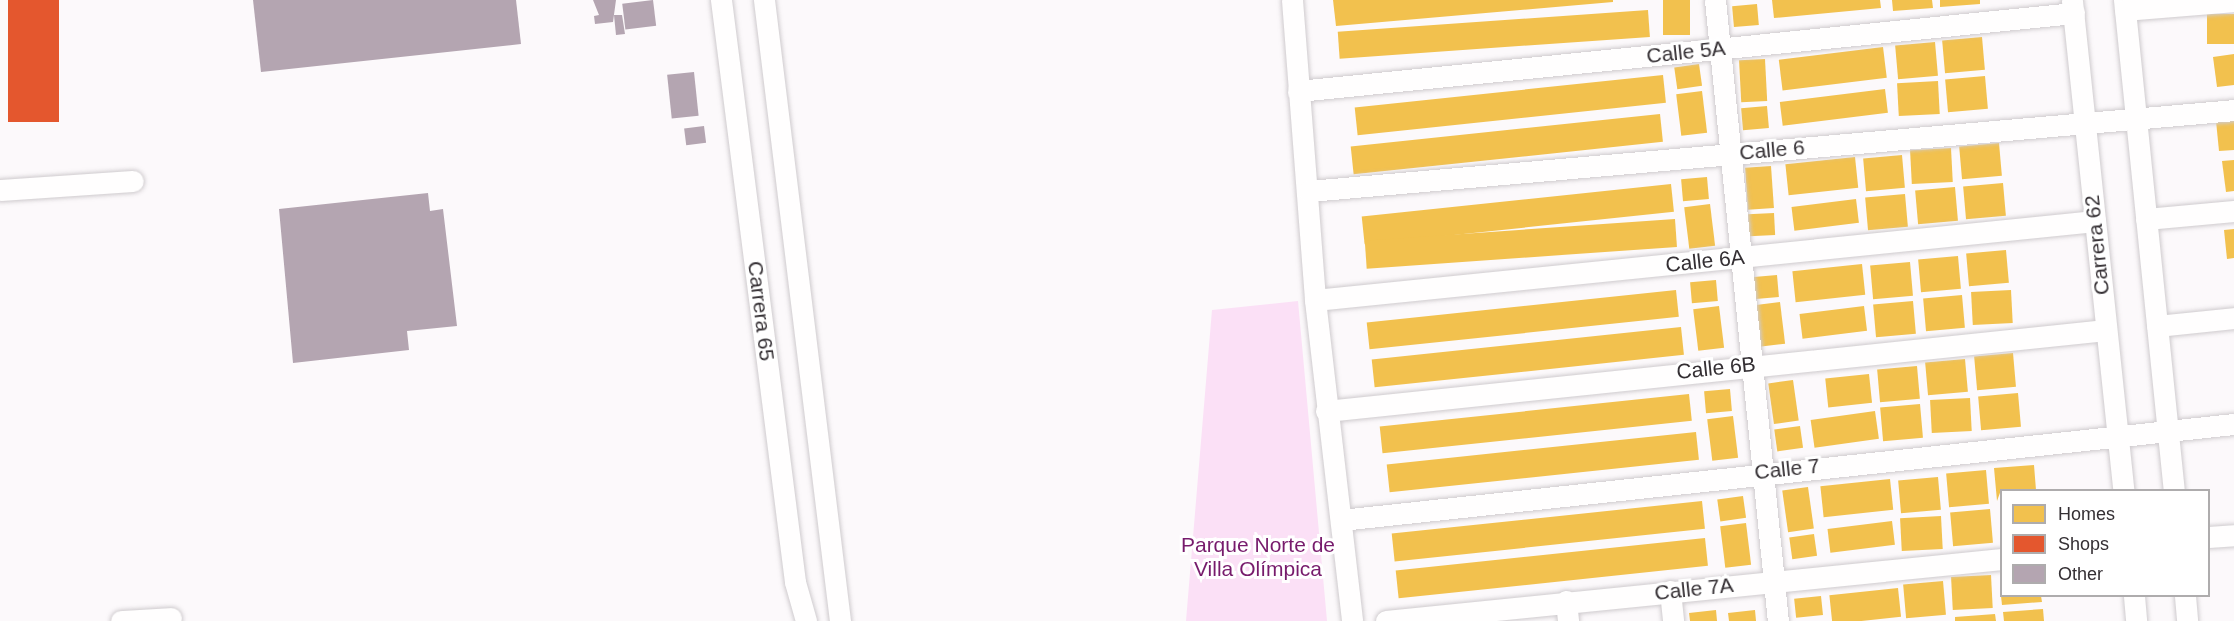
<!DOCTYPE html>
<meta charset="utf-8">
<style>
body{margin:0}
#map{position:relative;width:2234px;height:621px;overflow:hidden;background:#fcf9fb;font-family:Arial,sans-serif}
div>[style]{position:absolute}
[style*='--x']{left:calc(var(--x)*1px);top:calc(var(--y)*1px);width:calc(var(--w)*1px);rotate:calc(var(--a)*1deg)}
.green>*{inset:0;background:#fbe0f6}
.homes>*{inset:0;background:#f2c14e;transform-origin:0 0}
.shops>*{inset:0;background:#e4572e;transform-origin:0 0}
.building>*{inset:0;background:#b4a5b1;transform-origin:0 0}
.roads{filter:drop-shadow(0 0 2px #cfcbce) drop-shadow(0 0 2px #cfcbce)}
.minor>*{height:21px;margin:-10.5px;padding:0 10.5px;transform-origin:10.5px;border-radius:10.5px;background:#fffefe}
span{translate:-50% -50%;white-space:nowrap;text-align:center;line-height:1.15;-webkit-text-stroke:6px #fff;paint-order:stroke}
.street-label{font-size:21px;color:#342f33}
.park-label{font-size:21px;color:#771b6c}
.legend{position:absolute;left:2000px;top:489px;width:210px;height:108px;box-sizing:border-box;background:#fff;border:2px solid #aeacad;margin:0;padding:8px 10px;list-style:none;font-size:18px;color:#342f33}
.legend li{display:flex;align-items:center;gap:12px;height:30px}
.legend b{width:30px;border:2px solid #aeacad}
</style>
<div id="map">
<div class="green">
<i style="clip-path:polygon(1298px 301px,1327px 621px,1186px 621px,1212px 310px)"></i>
</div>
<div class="homes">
<i style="clip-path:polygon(1333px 0,1613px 0,1613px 2px,1336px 26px)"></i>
<i style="left:1663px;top:0;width:27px;height:35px"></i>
<i style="clip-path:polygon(1772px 0,1880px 0,1881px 8px,1774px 18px)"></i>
<i style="clip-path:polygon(1892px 0,1932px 0,1933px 8px,1893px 11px)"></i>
<i style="clip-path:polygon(1940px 0,1980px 0,1980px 4px,1940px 7px)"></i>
<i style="left:1757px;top:4px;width:21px;height:25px;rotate:85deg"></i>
<i style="left:1648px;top:10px;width:27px;height:311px;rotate:86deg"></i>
<i style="left:2234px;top:14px;width:30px;height:27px;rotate:90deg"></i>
<i style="left:1982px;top:37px;width:33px;height:40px;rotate:85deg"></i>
<i style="left:1935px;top:42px;width:34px;height:40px;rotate:85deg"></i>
<i style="left:1883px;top:47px;width:31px;height:105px;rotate:83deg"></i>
<i style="clip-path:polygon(2234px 54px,2234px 85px,2217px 87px,2213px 57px)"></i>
<i style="left:1765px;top:59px;width:42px;height:26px;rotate:87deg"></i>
<i style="left:1699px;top:64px;width:22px;height:25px;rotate:82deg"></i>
<i style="left:1663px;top:75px;width:28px;height:310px;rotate:84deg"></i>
<i style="left:1985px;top:76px;width:33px;height:40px;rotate:85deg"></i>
<i style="left:1938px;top:81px;width:33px;height:41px;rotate:87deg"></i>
<i style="left:1885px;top:89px;width:24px;height:106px;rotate:83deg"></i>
<i style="left:1702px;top:91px;width:42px;height:26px;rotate:83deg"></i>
<i style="left:1767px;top:106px;width:22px;height:26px;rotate:85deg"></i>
<i style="left:1660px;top:114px;width:28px;height:311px;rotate:84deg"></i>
<i style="clip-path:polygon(2234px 119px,2234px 150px,2219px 151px,2216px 121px)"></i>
<i style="left:1999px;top:143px;width:33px;height:40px;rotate:85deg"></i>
<i style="left:1951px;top:148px;width:34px;height:41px;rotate:87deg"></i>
<i style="left:1902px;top:155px;width:33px;height:39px;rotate:85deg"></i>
<i style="left:1855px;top:157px;width:31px;height:70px;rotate:84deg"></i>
<i style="clip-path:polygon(2234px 160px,2234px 191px,2226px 192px,2222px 161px)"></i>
<i style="left:1771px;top:166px;width:42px;height:26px;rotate:86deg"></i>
<i style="left:1707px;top:177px;width:22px;height:26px;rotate:85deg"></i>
<i style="left:2003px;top:183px;width:33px;height:40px;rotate:85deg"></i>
<i style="left:1671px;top:184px;width:28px;height:311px;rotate:84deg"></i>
<i style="left:1955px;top:187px;width:34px;height:40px;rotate:85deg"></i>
<i style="left:1905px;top:194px;width:33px;height:40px;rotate:85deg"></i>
<i style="left:1856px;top:199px;width:24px;height:65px;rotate:83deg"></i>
<i style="left:1710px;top:204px;width:42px;height:26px;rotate:83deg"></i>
<i style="left:1774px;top:213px;width:22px;height:26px;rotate:87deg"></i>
<i style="left:1675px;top:219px;width:28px;height:311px;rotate:86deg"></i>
<i style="clip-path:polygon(2234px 229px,2234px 258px,2227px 259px,2224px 230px)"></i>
<i style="left:2006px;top:250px;width:33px;height:40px;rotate:85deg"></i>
<i style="left:1958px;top:256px;width:33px;height:40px;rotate:85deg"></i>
<i style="left:1910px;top:262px;width:34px;height:40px;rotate:85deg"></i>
<i style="left:1862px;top:264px;width:31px;height:70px;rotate:84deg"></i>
<i style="left:1777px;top:275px;width:22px;height:26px;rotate:85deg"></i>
<i style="left:1716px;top:280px;width:21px;height:26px;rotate:85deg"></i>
<i style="left:1676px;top:290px;width:27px;height:311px;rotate:84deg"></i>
<i style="left:2011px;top:290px;width:33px;height:40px;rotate:87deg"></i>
<i style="left:1962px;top:295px;width:33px;height:39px;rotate:85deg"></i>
<i style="left:1913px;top:301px;width:33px;height:40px;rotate:85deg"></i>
<i style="left:1780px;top:302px;width:42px;height:26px;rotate:83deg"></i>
<i style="left:1719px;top:306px;width:42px;height:26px;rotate:83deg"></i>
<i style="left:1864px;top:306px;width:25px;height:65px;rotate:83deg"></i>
<i style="left:1681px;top:327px;width:28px;height:311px;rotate:84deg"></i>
<i style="left:2013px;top:353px;width:34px;height:39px;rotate:85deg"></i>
<i style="left:1965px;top:359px;width:33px;height:40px;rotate:85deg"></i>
<i style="left:1917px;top:366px;width:33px;height:40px;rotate:85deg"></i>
<i style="left:1869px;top:374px;width:29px;height:44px;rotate:84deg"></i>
<i style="left:1793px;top:380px;width:41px;height:25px;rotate:82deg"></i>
<i style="left:1730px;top:389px;width:22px;height:26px;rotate:85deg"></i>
<i style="left:2018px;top:393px;width:34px;height:40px;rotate:85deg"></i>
<i style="left:1689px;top:394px;width:27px;height:311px;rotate:84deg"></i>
<i style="left:1970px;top:398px;width:33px;height:40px;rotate:87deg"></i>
<i style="left:1920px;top:404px;width:34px;height:40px;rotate:85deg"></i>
<i style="left:1875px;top:411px;width:28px;height:65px;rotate:82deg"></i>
<i style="left:1733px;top:416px;width:42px;height:26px;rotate:83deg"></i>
<i style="left:1800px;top:426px;width:22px;height:26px;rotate:82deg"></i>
<i style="left:1696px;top:432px;width:28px;height:311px;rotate:84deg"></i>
<i style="clip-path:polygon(2034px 465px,2036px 490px,2001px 490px,1997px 501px,1994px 468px)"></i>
<i style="left:1986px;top:470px;width:34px;height:40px;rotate:85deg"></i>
<i style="left:1938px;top:477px;width:33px;height:40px;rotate:85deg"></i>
<i style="left:1890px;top:479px;width:31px;height:70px;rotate:84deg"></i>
<i style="left:1808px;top:487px;width:42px;height:26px;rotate:82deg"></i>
<i style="left:1743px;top:496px;width:22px;height:26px;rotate:82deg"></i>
<i style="left:1702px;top:501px;width:28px;height:312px;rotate:84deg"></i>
<i style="left:1990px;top:509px;width:34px;height:40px;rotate:85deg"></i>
<i style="left:1941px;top:516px;width:33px;height:41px;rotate:87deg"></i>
<i style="left:1892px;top:521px;width:24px;height:65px;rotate:83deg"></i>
<i style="left:1746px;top:523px;width:42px;height:26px;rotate:83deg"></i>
<i style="left:1814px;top:534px;width:22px;height:25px;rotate:82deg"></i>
<i style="left:1705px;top:538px;width:28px;height:311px;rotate:84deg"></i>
<i style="left:1991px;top:575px;width:33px;height:40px;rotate:87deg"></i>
<i style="left:1943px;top:581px;width:34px;height:40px;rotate:85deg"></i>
<i style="left:1898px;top:588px;width:29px;height:69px;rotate:84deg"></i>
<i style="left:1821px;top:596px;width:19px;height:27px;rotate:84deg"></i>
<i style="clip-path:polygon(2001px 596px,2041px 596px,2042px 602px,2002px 605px)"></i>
<i style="clip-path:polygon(2043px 609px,2044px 621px,2004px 621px,2003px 612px)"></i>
<i style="clip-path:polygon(1716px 610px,1717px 621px,1690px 621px,1689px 613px)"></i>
<i style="clip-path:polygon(1755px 610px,1756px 621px,1729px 621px,1728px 613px)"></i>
<i style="clip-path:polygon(1995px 614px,1996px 621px,1955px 621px,1955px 617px)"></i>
</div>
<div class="shops">
<i style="left:8px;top:0;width:51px;height:122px"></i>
</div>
<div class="building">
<i style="clip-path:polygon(253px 0,516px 0,521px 44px,261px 72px)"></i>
<i style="clip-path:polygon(593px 0,616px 0,613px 22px,595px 24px,594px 16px,599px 15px)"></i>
<i style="left:653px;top:0;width:26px;height:31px;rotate:83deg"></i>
<i style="clip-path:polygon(614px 15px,622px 15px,625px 34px,616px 35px)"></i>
<i style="left:694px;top:72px;width:44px;height:27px;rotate:84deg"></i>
<i style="left:704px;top:126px;width:17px;height:20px;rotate:83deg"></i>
<i style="clip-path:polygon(428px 193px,430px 211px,443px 209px,457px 326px,407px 331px,409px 350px,293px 363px,279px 209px)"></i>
</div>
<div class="roads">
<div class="minor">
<i style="--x:721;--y:0;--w:587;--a:82.75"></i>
<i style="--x:795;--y:582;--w:41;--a:74.2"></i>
<i style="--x:764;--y:0;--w:626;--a:83.02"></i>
<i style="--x:1292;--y:0;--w:301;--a:85.6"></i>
<i style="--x:1315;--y:300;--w:323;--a:83.4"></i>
<i style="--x:1715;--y:0;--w:624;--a:84.21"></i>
<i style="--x:2124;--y:0;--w:493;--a:84.2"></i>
<i style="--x:2072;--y:1;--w:492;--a:84"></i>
<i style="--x:2125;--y:10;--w:109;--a:-4.7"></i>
<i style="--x:1298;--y:91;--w:780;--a:-5.74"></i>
<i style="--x:0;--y:190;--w:133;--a:-3.9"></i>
<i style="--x:1309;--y:191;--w:929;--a:-5"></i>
<i style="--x:2146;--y:219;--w:88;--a:-5.2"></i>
<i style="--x:1315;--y:300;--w:784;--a:-5.78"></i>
<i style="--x:2157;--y:326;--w:77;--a:-5.9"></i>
<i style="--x:1326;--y:411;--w:784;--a:-5.93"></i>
<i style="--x:1341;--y:520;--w:898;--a:-6.14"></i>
<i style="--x:2208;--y:537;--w:26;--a:-4"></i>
<i style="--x:1670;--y:591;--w:30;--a:84"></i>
<i style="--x:2134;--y:596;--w:25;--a:85"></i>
<i style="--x:2185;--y:596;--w:25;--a:85"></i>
<i style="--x:1566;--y:601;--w:20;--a:84"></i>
<i style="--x:121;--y:621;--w:50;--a:-3.4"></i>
<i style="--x:1386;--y:621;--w:619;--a:-5.75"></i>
</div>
</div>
<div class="street-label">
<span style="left:1686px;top:52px;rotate:-6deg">Calle 5A</span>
<span style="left:1772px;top:150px;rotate:-5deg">Calle 6</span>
<span style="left:2097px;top:245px;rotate:-96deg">Carrera 62</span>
<span style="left:1705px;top:261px;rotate:-6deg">Calle 6A</span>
<span style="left:761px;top:311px;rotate:83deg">Carrera 65</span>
<span style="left:1716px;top:368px;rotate:-6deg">Calle 6B</span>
<span style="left:1787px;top:469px;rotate:-6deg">Calle 7</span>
<span style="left:1694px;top:589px;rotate:-6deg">Calle 7A</span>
</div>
<div class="park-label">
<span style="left:1258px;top:557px">Parque Norte de<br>Villa Olímpica</span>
</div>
<ul class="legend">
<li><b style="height:16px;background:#f2c14e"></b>Homes</li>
<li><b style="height:16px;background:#e4572e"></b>Shops</li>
<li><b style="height:16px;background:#b4a5b1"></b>Other</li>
</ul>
</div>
